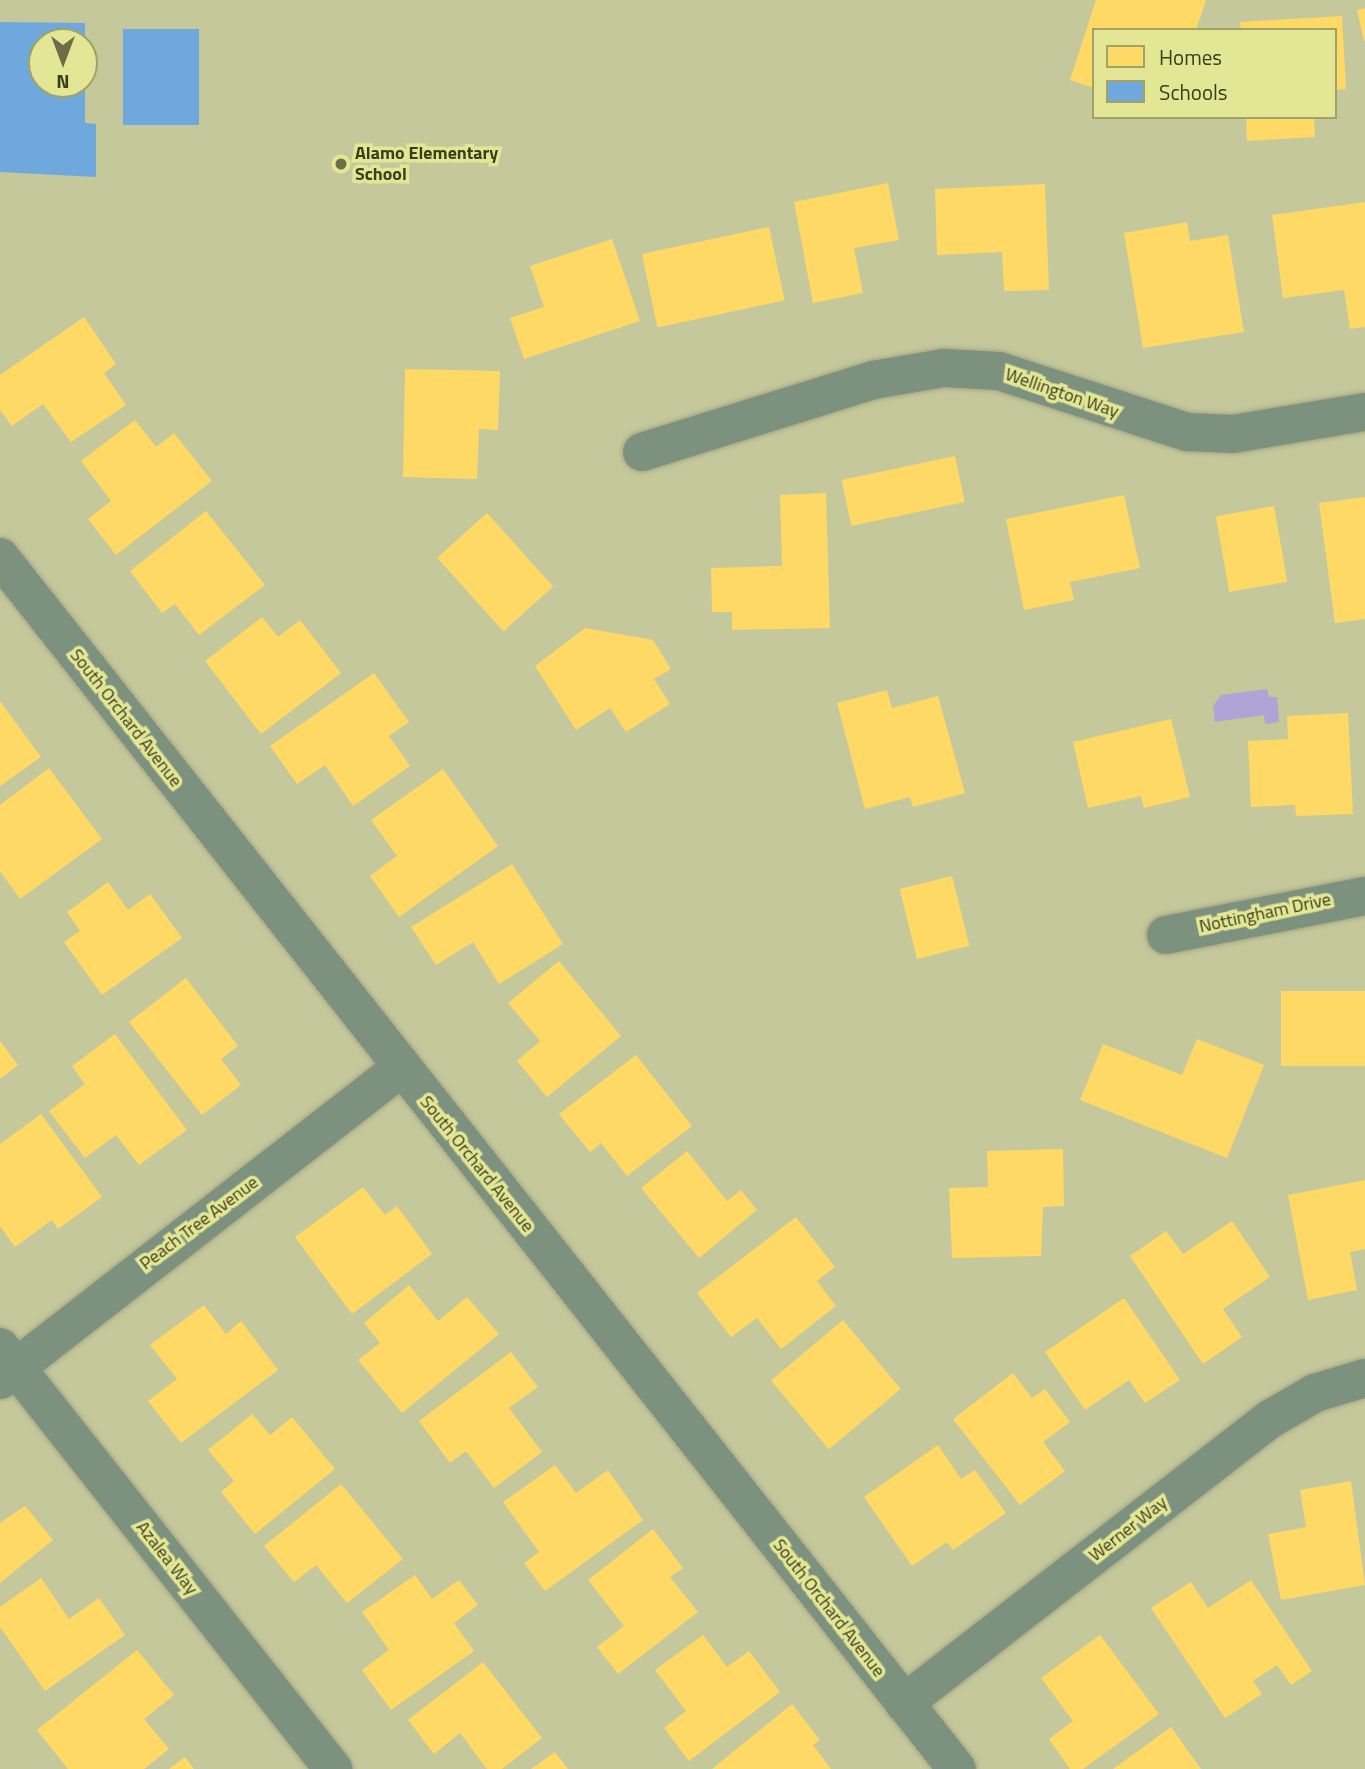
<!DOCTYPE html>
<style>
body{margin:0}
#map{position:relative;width:1365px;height:1769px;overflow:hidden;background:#c5c89b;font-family:"Titillium Web",sans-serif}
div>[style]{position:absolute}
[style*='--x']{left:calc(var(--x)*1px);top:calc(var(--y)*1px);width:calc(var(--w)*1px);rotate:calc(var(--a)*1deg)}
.water>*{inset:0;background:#aea4d6}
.homes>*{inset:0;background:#ffd966;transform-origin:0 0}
.schools>*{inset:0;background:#6fa8dc;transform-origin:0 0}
.roads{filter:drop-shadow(0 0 2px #a4a682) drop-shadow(0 0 2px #a4a682)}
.minor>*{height:38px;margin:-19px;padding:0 19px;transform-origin:19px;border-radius:19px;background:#7d917f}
.tertiary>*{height:38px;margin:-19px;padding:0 19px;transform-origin:19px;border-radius:19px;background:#7d917f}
.dots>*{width:19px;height:19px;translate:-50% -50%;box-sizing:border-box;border:4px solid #e3e795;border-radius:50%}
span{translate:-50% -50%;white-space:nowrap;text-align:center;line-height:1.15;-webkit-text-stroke:7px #e3e795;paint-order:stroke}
.poi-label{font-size:18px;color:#3c3d1b;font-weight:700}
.left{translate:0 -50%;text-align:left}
.street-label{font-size:18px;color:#3c3d1b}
.legend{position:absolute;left:1092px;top:28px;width:245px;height:91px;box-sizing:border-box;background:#e3e795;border:2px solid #a0a364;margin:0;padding:9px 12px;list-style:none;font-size:21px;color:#3c3d1b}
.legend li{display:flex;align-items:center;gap:14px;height:35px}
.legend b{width:35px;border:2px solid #a0a364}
.north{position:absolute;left:28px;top:28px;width:70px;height:70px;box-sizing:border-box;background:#e3e795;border:2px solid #a0a364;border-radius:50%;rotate:180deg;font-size:19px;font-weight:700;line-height:28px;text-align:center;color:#3c3d1b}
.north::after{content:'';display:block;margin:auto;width:24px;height:32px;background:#6c6e48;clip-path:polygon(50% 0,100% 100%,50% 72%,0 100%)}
</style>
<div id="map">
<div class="water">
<i style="clip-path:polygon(1267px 689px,1269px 697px,1277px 697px,1279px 722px,1265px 724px,1264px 715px,1215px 722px,1213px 706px,1221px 695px)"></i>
</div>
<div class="homes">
<i style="clip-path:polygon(1096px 0,1206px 0,1196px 30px,1094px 30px,1094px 88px,1070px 80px)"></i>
<i style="clip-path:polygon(1365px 8px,1365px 41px,1364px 41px,1357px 10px)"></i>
<i style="clip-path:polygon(1342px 16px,1346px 89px,1335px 90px,1335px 30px,1241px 30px,1240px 22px)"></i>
<i style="clip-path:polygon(1246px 117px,1314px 117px,1315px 137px,1247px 141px)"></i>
<i style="clip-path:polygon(888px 183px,899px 240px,854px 248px,863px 293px,813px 303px,794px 202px)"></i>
<i style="clip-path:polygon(1045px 184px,1049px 290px,1004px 291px,1002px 252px,937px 255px,935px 189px)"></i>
<i style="clip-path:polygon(1365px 202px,1365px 327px,1350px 329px,1344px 290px,1283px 298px,1272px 215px)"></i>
<i style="clip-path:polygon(1187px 222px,1190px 241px,1228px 235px,1244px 332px,1143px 348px,1124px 233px)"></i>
<i style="left:769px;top:227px;width:75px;height:130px;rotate:78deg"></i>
<i style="clip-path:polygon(612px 239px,640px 321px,524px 359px,510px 318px,544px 307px,530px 266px)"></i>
<i style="clip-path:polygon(84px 317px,116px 364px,104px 373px,126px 405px,71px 442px,43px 404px,12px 426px,0 410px,0 375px)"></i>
<i style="clip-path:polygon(405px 369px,500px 371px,498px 430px,479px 429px,477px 479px,403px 477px)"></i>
<i style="clip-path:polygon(135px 420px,156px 447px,174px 433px,212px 481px,116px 555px,88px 519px,111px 501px,81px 461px)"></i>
<i style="left:955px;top:456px;width:47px;height:116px;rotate:78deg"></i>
<i style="clip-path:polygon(826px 493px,830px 628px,732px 630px,732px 612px,712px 612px,711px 568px,782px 566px,780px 495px)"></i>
<i style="clip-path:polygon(1124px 495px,1140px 568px,1070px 582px,1074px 600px,1024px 610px,1006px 519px)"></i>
<i style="clip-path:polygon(1365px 497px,1365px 619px,1335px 623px,1319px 503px)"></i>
<i style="left:1274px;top:506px;width:77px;height:59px;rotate:80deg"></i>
<i style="clip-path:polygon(206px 511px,265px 585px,199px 635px,175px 604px,162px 613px,130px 571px)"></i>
<i style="left:487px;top:513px;width:99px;height:67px;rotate:48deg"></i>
<i style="clip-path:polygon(262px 617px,278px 637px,300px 620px,341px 673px,261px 734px,205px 661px)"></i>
<i style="clip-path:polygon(585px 628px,653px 640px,671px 669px,654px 679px,670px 704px,626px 732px,610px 708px,576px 730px,535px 666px)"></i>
<i style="clip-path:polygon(374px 673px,409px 722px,389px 736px,410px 766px,353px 806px,325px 765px,297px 784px,270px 746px)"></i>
<i style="clip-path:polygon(887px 690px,892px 708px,938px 696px,965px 793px,913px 807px,910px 797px,865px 809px,837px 703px)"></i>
<i style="clip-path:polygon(0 701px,41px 757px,0 786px)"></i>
<i style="clip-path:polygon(1348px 713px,1353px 814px,1296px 816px,1295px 805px,1251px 807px,1248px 741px,1288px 739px,1287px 716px)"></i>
<i style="clip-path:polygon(1171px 719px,1190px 797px,1144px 808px,1141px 796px,1088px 808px,1073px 742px)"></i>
<i style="clip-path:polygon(49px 768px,102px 839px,20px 899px,0 871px,0 805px)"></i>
<i style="clip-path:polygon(443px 769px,498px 846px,399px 917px,370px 876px,397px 856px,371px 820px)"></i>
<i style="clip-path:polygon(512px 864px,563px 944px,499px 984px,473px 942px,436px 965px,411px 927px)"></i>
<i style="left:952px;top:876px;width:72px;height:54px;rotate:76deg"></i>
<i style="clip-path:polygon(108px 882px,128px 910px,150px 894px,182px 938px,102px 995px,64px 942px,80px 931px,67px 912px)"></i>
<i style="clip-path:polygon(559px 961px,621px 1036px,547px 1097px,517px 1061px,540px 1041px,508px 1003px)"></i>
<i style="clip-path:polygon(186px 978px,238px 1046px,221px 1059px,241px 1085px,202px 1115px,129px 1022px)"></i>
<i style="left:1365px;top:991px;width:75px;height:84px;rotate:90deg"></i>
<i style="clip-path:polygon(115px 1034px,187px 1130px,139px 1165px,116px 1135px,85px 1158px,49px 1111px,85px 1084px,72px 1066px)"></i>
<i style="clip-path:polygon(1197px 1039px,1264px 1065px,1227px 1158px,1080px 1100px,1103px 1044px,1182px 1075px)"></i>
<i style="clip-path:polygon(0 1041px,18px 1065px,0 1079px)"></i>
<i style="clip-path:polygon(636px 1055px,692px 1126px,627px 1176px,601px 1143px,590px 1152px,559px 1114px)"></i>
<i style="clip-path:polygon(41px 1114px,102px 1197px,58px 1229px,52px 1220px,15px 1247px,0 1226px,0 1144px)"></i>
<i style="clip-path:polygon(1063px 1149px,1064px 1206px,1043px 1207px,1041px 1256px,952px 1258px,949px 1188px,988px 1187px,987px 1151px)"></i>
<i style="clip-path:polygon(687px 1151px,727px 1201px,741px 1190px,757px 1210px,699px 1258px,641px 1188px)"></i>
<i style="clip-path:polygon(1365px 1180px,1365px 1249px,1350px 1252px,1357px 1290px,1308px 1300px,1288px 1195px)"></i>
<i style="clip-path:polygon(363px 1187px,385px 1215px,397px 1206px,432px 1254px,352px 1314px,295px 1237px)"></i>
<i style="clip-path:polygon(796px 1217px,835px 1267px,817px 1281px,836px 1306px,781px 1349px,757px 1318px,731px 1337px,697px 1293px)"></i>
<i style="clip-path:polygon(1232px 1221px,1270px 1277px,1223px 1309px,1242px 1337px,1203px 1364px,1130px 1256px,1166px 1231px,1183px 1254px)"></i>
<i style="clip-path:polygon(409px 1285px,438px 1321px,467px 1297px,499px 1334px,402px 1413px,358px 1360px,380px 1343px,364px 1323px)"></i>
<i style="clip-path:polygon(1124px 1298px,1180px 1380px,1145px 1403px,1129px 1380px,1085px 1410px,1045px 1352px)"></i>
<i style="clip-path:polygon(204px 1305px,226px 1334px,241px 1321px,278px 1370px,181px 1443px,148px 1401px,177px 1379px,150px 1345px)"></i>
<i style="left:843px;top:1320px;width:90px;height:94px;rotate:50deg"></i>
<i style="clip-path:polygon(511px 1352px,538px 1387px,509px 1408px,542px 1452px,494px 1488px,466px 1451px,450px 1463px,419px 1421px)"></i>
<i style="clip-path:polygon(1013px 1373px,1032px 1398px,1045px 1389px,1070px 1422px,1043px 1442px,1065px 1471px,1020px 1505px,953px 1419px)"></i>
<i style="clip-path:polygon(252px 1414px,270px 1435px,292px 1417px,335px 1469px,255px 1534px,221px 1492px,234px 1481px,208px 1450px)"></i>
<i style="clip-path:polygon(938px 1445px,961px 1479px,975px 1470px,1006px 1513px,953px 1550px,947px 1542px,912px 1566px,864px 1497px)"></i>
<i style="clip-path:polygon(555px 1465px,576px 1493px,608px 1470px,643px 1520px,545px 1591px,524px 1563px,539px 1552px,503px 1502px)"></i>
<i style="clip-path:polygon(1351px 1481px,1365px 1585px,1281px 1600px,1268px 1534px,1306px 1527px,1300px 1490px)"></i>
<i style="clip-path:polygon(341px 1484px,403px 1559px,347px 1603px,316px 1565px,294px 1582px,264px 1546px)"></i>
<i style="clip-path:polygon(25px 1506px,53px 1540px,0 1583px,0 1523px)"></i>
<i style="clip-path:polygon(653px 1529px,683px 1568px,670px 1577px,698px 1612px,618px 1674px,597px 1647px,624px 1626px,588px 1580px)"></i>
<i style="clip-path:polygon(415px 1575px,432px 1599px,459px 1580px,478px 1605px,454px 1623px,474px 1651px,391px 1710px,362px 1670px,389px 1650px,362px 1612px)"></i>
<i style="clip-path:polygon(41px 1578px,69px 1619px,99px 1598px,125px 1635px,45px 1691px,0 1627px,0 1607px)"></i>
<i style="clip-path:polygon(1251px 1580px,1312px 1671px,1291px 1685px,1277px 1665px,1253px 1681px,1262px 1694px,1225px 1718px,1151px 1608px,1191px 1582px,1208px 1608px)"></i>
<i style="clip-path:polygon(703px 1635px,727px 1667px,749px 1651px,780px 1692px,689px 1761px,664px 1728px,686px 1711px,655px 1670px)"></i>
<i style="clip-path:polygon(1100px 1635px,1159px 1714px,1083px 1769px,1070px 1769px,1049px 1739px,1073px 1721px,1041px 1678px)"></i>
<i style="clip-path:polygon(137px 1650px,174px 1695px,144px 1719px,169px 1749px,144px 1769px,68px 1769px,37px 1730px)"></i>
<i style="clip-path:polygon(483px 1662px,542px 1738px,502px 1769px,487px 1769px,460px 1733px,434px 1754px,408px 1720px)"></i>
<i style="clip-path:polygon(792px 1704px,820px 1740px,813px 1745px,831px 1769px,712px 1769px)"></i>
<i style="clip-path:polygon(1171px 1727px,1201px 1769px,1113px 1769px)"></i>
<i style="clip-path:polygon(555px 1752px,568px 1769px,531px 1769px)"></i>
<i style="clip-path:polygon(185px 1757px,194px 1769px,169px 1769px)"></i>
</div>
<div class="schools">
<i style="clip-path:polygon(0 22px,85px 23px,85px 42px,42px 42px,42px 84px,85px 84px,85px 123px,96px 124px,96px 177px,0 172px)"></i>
<i style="left:123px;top:29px;width:76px;height:96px"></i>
</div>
<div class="roads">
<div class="minor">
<i style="--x:642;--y:452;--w:242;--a:-17.3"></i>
<i style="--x:873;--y:380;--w:72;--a:-9.6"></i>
<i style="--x:944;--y:368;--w:55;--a:3.1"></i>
<i style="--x:999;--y:371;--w:198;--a:18"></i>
<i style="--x:1187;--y:432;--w:46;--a:2.5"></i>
<i style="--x:1233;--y:434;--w:134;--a:-9.5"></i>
<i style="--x:1166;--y:935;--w:203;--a:-11.1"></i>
<i style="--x:0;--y:1347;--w:538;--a:51.72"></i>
<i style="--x:0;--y:1380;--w:508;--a:-37.88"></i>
<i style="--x:904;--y:1703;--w:465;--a:-37.8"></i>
<i style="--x:1272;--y:1418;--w:50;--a:-30.2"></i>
<i style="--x:1315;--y:1393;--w:52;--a:-16.7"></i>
</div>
<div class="tertiary">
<i style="--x:0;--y:557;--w:1544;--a:51.71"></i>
</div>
</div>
<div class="dots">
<i style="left:341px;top:164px;background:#6c6e48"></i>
</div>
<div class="poi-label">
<span class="left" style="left:355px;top:164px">Alamo Elementary<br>School</span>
</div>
<div class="street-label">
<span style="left:1062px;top:393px;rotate:19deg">Wellington Way</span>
<span style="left:126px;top:718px;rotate:52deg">South Orchard Avenue</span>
<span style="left:1265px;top:913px;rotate:-12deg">Nottingham Drive</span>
<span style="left:477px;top:1164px;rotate:51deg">South Orchard Avenue</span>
<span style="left:199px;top:1223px;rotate:-37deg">Peach Tree Avenue</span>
<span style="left:1128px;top:1529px;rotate:-38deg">Werner Way</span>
<span style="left:167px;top:1558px;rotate:52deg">Azalea Way</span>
<span style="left:829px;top:1608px;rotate:52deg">South Orchard Avenue</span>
</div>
<ul class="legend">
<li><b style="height:19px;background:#ffd966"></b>Homes</li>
<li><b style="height:19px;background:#6fa8dc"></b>Schools</li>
</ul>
<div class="north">N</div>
</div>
